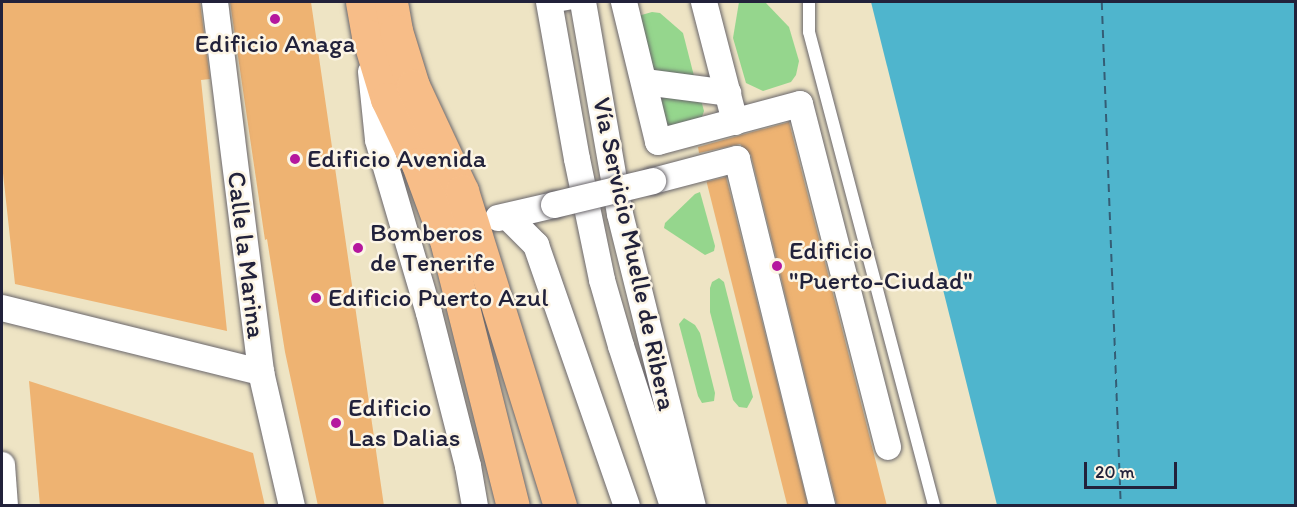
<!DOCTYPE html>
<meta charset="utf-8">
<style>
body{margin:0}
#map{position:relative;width:1297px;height:507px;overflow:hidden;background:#eee4c4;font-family:Itim,sans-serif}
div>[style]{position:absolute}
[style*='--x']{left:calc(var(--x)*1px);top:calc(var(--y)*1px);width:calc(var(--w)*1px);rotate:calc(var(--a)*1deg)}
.green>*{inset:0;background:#95d68d}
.water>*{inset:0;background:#4fb5cd}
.ferry>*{height:1.5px;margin-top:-0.75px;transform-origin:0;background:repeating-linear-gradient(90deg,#345d75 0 8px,transparent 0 14px)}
.building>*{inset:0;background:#eeb372;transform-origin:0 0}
.roads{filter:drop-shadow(0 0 2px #69666b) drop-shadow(0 0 2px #69666b)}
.lane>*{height:12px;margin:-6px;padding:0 6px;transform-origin:6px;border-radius:6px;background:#fff}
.street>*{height:26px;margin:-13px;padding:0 13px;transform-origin:13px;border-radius:13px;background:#fff}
.primary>*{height:33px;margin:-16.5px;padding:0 16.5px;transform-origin:16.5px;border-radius:16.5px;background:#f7bd88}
.bridges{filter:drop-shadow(0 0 2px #69666b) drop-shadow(0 0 2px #69666b)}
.street-bridge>*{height:26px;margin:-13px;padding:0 13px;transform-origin:13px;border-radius:13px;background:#fff}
.dots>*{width:16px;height:16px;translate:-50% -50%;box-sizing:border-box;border:3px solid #fcf5e5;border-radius:50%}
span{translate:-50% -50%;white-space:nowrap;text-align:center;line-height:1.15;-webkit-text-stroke:5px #fcf5e5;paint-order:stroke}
.poi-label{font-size:26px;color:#22223b}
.left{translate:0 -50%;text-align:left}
.street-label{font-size:26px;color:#22223b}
.frame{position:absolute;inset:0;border:3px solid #22223b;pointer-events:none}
.scale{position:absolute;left:1084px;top:462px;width:93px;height:27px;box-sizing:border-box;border:3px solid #22223b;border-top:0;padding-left:8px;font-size:18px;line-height:21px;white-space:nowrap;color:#22223b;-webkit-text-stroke:4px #fcf5e5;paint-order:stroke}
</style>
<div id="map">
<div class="green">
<i style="clip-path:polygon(739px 2px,765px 2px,789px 27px,799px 61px,796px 75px,791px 82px,763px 91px,746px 83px,733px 38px)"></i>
<i style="clip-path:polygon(652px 12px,660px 13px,683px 33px,694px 76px,655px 72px,648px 59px,638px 16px)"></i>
<i style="clip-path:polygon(664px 97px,701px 100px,704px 111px,701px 120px,669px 131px,660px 98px)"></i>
<i style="clip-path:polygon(700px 192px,715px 246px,714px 251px,705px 255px,664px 228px,665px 223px,695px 194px)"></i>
<i style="clip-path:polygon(719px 278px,724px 282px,753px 397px,747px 408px,739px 407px,733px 400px,710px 312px,710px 288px,712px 282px)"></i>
<i style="clip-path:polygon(684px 318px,695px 325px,700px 333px,715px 393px,714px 401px,702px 403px,698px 396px,679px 324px)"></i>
</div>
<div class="water">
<i style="clip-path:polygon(871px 2px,1295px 2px,1295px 505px,997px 505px)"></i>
</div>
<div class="ferry">
<i style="--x:1102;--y:2;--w:504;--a:87.84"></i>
</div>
<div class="building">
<i style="clip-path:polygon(2px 2px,200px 2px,210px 79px,201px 80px,227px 331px,15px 284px,2px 164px)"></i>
<i style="clip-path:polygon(230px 2px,311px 2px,384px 506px,318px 506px,285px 352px,267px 239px,265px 240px)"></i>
<i style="clip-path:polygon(789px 122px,860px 399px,887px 506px,837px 506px,751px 155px,740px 144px,699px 153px,698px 147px)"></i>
<i style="left:726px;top:177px;width:339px;height:20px;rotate:76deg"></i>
<i style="clip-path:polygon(29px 381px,253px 453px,265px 506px,40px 506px)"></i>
</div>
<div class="roads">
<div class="lane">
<i style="--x:809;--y:2;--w:30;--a:90"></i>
<i style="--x:809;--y:32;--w:490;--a:75.2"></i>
<i style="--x:550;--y:7;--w:27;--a:-10"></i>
</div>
<div class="street">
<i style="--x:215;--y:2;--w:373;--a:82.9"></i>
<i style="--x:261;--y:372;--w:138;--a:77"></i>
<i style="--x:549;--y:2;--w:159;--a:79.9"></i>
<i style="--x:577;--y:159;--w:124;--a:78.3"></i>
<i style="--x:602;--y:280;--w:69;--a:73.9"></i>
<i style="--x:621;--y:346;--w:168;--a:72"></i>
<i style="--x:583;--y:2;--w:215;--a:80.1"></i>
<i style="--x:620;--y:214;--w:301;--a:76"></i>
<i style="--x:624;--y:2;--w:144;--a:76.3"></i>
<i style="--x:658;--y:142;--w:147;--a:-15"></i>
<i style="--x:800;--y:104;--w:354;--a:75.6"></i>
<i style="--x:704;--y:2;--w:124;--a:75.5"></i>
<i style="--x:371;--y:72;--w:68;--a:84.1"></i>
<i style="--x:378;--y:140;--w:180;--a:73.6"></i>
<i style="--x:429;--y:313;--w:158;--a:75.7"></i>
<i style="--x:468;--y:466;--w:41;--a:80.1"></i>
<i style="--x:645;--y:82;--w:84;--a:7.5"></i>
<i style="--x:653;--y:181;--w:87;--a:-14.7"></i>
<i style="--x:737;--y:159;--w:357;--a:76.2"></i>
<i style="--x:508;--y:217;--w:40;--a:45"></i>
<i style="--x:536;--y:245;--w:276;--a:70.8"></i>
<i style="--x:498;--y:218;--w:57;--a:-13.1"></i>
<i style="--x:2;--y:308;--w:267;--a:13.9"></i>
<i style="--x:2;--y:465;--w:41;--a:85.8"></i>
</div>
<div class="primary">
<i style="--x:362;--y:2;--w:35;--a:80"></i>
<i style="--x:368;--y:36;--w:66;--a:73.2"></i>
<i style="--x:387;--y:99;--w:72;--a:64.5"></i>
<i style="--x:418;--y:164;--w:81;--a:69.8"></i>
<i style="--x:446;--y:240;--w:274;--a:75.9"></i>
<i style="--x:391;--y:2;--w:29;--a:80"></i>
<i style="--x:396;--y:31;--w:58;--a:72.8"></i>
<i style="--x:413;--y:86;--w:116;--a:65"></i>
<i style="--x:462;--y:191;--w:330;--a:72.7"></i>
</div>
</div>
<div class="bridges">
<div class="street-bridge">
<i style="--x:554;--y:205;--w:102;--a:-13.6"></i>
</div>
</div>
<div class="dots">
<i style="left:275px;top:19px;background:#b5179e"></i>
<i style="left:295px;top:159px;background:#b5179e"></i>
<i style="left:358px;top:248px;background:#b5179e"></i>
<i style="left:777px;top:266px;background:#b5179e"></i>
<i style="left:316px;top:298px;background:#b5179e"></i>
<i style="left:336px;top:423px;background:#b5179e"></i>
</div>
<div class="poi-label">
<span style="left:275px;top:44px">Edificio Anaga</span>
<span class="left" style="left:307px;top:159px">Edificio Avenida</span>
<span class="left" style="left:370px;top:248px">Bomberos<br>de Tenerife</span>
<span class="left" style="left:789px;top:266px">Edificio<br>"Puerto-Ciudad"</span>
<span class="left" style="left:328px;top:298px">Edificio Puerto Azul</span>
<span class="left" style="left:348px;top:423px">Edificio<br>Las Dalias</span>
</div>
<div class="street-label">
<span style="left:634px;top:254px;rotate:78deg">Vía Servicio Muelle de Ribera</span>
<span style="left:246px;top:255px;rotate:83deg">Calle la Marina</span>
</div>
<div class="frame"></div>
<div class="scale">20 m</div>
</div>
